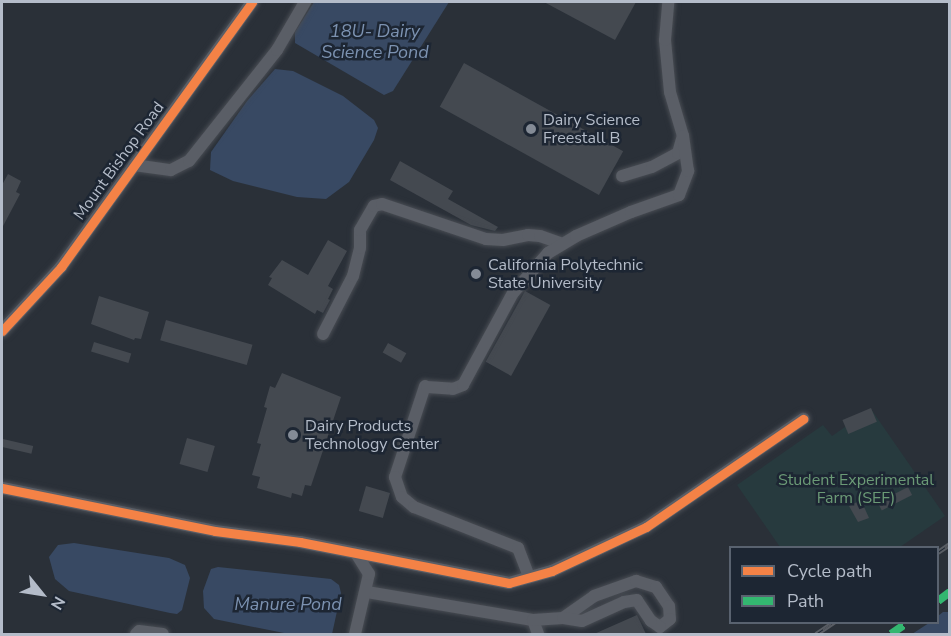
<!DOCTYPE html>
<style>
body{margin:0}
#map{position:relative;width:951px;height:636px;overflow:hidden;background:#2a3038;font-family:"Nunito Sans",sans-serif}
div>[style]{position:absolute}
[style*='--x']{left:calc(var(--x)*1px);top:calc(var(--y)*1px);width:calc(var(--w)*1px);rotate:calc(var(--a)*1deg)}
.green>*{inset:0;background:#273a3e}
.water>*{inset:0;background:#384963}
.building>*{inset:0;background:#444950;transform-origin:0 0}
.roads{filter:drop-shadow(0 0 2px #484c53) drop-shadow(0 0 2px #484c53)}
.minor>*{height:12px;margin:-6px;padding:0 6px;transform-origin:6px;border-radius:6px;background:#5a5e66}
.rail>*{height:5px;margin-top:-2.5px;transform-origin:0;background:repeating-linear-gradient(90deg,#1d2633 0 9px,#595d64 0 18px);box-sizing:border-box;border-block:2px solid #595d64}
.quiet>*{height:8px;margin-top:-4px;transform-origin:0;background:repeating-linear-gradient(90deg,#33b770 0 15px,transparent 0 23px)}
.cycleway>*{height:9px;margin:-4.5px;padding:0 4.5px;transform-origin:4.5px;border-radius:4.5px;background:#f48246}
.dots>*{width:16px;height:16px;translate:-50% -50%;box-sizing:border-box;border:3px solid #1d2633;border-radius:50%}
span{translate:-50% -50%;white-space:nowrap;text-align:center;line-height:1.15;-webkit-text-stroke:5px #1d2633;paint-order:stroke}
.poi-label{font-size:16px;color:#b4bcc9}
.left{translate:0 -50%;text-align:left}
.street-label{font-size:16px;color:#b4bcc9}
.park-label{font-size:16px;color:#6b9a76}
.water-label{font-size:18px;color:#7c92b1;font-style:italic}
.frame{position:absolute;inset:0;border:3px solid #b4bcc9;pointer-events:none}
.legend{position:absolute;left:729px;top:546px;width:210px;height:78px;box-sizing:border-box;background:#1d2633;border:2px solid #59626f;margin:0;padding:8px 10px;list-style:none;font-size:18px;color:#b4bcc9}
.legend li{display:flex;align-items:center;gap:12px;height:30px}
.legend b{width:30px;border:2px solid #59626f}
.north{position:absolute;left:12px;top:564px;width:60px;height:60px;-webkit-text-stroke:4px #1d2633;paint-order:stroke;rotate:120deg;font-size:16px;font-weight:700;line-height:24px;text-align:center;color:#b4bcc9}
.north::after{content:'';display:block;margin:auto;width:21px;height:27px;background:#b4bcc9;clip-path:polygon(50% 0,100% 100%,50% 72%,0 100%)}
</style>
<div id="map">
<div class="green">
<i style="clip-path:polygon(871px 409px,945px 516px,900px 547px,780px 547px,737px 485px,823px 425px,832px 436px)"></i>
</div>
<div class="water">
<i style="clip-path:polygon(314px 2px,449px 2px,393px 91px,384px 95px,295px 43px,295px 32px)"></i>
<i style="clip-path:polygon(275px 69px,293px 71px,343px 96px,374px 120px,378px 128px,374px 140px,349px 182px,326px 199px,297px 197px,233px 181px,210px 170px,211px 152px,247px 101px)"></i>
<i style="clip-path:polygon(74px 543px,169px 558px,185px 565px,190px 578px,182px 610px,177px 614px,170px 613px,69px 591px,55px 579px,49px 557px,58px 545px)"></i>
<i style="clip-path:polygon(218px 567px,331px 579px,339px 585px,341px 593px,332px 634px,289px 634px,214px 619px,204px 608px,203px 591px,211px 569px)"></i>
<i style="clip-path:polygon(943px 612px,949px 612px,949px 634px,912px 634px,929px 623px,938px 622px,938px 616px)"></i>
</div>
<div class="building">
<i style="clip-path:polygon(544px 2px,636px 2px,615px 40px)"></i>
<i style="left:464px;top:63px;width:182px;height:50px;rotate:29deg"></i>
<i style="clip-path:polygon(400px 161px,453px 191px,448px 199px,498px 227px,495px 231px,471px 225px,390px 180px)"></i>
<i style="clip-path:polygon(8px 174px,21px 181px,16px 192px,20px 194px,2px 228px,2px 185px)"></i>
<i style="clip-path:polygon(328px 240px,347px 251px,328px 286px,333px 289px,328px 299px,330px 300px,323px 313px,317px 310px,315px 314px,268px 285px,272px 278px,269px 277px,282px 260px,308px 275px)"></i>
<i style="left:525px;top:291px;width:29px;height:81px;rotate:29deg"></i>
<i style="clip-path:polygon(99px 296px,149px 312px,141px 339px,135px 338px,134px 340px,91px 324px)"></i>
<i style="left:166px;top:320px;width:90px;height:21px;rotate:16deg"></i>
<i style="left:94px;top:342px;width:39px;height:10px;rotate:17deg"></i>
<i style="left:388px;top:343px;width:21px;height:11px;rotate:29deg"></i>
<i style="clip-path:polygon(282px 373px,341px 397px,311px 486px,305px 485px,302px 496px,292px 493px,291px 498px,257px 488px,260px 477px,252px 475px,261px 444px,257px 443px,267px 408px,264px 407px,270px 386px,275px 388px)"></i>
<i style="left:871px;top:408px;width:15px;height:31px;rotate:67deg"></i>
<i style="left:187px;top:438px;width:29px;height:27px;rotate:16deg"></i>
<i style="left:3px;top:439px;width:31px;height:8px;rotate:13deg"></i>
<i style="left:366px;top:486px;width:25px;height:26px;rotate:16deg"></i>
<i style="left:908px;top:487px;width:9px;height:34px;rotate:63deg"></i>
<i style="clip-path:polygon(861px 500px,869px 518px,858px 522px,849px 506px)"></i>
<i style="clip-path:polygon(637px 615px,646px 634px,594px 634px)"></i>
</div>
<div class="roads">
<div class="minor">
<i style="--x:134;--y:165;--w:37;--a:8"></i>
<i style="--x:171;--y:170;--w:20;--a:-27"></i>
<i style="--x:189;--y:161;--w:142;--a:-51.6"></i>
<i style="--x:277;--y:50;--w:56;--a:-59.7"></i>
<i style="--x:622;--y:176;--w:31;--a:-17"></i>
<i style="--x:652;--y:167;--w:30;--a:-28"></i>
<i style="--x:678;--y:153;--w:18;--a:-74"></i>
<i style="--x:683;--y:136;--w:46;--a:-106.5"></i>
<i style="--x:670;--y:92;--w:52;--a:-95.5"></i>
<i style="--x:665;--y:40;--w:38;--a:-85"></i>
<i style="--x:2;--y:331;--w:87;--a:-47.3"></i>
<i style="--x:61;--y:267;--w:327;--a:-54.2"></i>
<i style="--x:323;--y:334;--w:65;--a:-62.7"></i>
<i style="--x:353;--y:276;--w:29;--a:-76"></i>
<i style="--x:360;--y:248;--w:18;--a:-90"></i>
<i style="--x:360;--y:230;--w:28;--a:-60"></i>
<i style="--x:374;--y:206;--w:8;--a:-14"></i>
<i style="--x:382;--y:204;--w:110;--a:18.6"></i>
<i style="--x:486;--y:239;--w:17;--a:3"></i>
<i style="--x:503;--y:240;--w:25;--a:-11"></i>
<i style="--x:528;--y:235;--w:12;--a:5"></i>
<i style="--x:540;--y:236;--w:24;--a:19"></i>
<i style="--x:425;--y:386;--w:96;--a:108.2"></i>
<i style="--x:395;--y:477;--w:21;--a:71"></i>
<i style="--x:402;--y:497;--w:16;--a:40"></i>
<i style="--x:414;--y:507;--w:112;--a:21.5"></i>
<i style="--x:518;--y:548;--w:31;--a:69"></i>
<i style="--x:427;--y:387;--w:26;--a:4"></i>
<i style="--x:453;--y:389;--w:11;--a:-22"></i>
<i style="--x:463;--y:385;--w:105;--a:-61.5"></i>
<i style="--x:513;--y:293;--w:53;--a:-48.8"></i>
<i style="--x:548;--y:253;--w:33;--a:-31"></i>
<i style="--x:576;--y:236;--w:60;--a:-23.6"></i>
<i style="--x:631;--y:212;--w:51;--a:-19.5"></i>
<i style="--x:679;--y:195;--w:26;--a:-69"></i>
<i style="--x:688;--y:171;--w:35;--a:-98"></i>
<i style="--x:2;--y:488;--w:217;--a:11.4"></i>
<i style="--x:215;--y:531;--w:86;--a:7.4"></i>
<i style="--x:300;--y:542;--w:213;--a:11.1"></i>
<i style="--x:509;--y:583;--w:45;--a:-15.6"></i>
<i style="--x:552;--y:571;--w:104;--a:-25.1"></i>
<i style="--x:646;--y:527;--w:191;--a:-34.5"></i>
<i style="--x:367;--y:592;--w:168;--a:9.6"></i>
<i style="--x:533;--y:620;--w:15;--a:70"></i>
<i style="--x:533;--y:620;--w:30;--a:-4"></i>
<i style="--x:563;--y:618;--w:38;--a:-35"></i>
<i style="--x:594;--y:596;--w:45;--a:-19.7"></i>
<i style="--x:636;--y:581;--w:21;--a:17"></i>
<i style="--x:656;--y:587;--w:23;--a:56"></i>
<i style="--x:669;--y:606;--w:13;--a:86"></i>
<i style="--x:670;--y:619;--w:13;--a:141"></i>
<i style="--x:660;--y:627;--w:11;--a:-146"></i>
<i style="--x:651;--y:621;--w:25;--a:-124"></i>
<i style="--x:637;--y:600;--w:13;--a:171"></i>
<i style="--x:624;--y:602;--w:46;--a:155.7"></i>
<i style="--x:582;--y:621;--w:19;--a:-171"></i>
<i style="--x:136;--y:634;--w:4;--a:-45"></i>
<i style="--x:139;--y:631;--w:24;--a:7"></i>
<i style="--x:355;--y:634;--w:62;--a:-76.9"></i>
<i style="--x:369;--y:574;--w:25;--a:-122"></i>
</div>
</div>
<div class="rail">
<i style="--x:938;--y:552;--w:14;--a:-34"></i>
<i style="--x:816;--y:634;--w:22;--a:-34"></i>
</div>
<div class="quiet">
<i style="--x:938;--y:601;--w:15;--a:-37"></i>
<i style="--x:891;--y:634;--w:21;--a:-35"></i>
</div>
<div class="cycleway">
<i style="--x:2;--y:331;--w:87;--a:-47.3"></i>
<i style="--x:61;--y:267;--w:327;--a:-54.2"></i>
<i style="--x:2;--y:488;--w:217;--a:11.4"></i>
<i style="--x:215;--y:531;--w:86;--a:7.4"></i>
<i style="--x:300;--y:542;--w:213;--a:11.1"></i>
<i style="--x:509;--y:583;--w:45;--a:-15.6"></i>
<i style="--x:552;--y:571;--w:104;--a:-25.1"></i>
<i style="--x:646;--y:527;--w:191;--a:-34.5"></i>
</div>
<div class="dots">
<i style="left:531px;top:129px;background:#848b96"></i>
<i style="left:476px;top:274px;background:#848b96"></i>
<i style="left:293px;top:435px;background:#848b96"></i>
</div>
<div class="poi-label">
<span class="left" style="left:543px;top:129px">Dairy Science<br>Freestall B</span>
<span class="left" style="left:488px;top:274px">California Polytechnic<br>State University</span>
<span class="left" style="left:305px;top:435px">Dairy Products<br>Technology Center</span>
</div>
<div class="street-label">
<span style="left:119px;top:161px;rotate:-54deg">Mount Bishop Road</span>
</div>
<div class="park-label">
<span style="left:856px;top:489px">Student Experimental<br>Farm (SEF)</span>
</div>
<div class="water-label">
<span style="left:375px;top:42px">18U- Dairy<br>Science Pond</span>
<span style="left:288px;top:604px">Manure Pond</span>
</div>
<div class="frame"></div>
<ul class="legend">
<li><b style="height:8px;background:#f48246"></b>Cycle path</li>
<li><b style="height:8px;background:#33b770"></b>Path</li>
</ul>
<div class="north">N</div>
</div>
